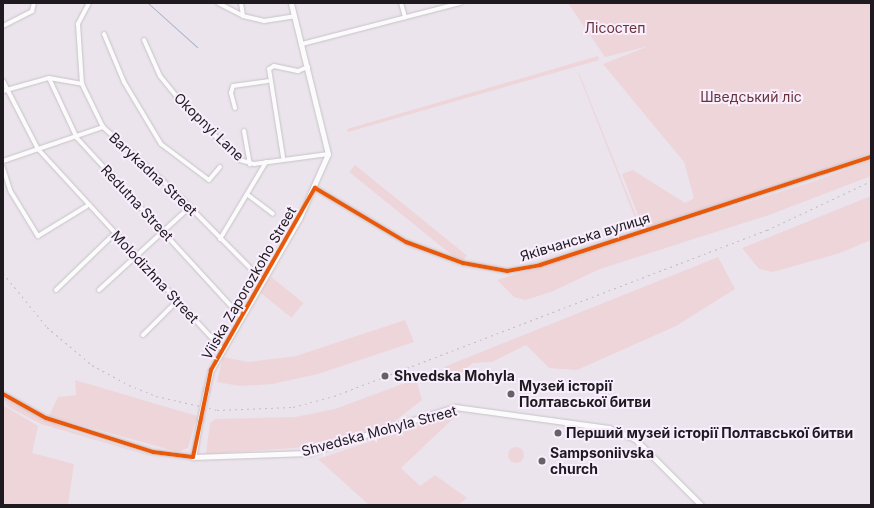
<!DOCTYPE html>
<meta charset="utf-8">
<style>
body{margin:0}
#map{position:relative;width:874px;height:508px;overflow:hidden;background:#ebe4ec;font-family:Inter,sans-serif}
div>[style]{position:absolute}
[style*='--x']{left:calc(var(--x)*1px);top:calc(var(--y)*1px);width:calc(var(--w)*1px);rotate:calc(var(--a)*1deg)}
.green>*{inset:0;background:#eed5d9;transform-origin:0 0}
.round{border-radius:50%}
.stream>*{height:1px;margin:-0.5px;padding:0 0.5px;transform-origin:0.5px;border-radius:0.5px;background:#a8b2c8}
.roads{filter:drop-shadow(0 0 1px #c8c2c9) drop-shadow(0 0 1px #c8c2c9)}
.minor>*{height:4px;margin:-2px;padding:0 2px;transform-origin:2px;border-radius:2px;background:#fcfbfc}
.tertiary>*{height:5px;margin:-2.5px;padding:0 2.5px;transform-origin:2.5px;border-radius:2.5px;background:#fcfbfc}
.rail>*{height:1px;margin-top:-0.5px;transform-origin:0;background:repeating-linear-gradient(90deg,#c0bfc1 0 2px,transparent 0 6px)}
.bridges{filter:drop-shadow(0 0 1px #c8c2c9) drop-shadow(0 0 1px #c8c2c9)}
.tertiary-bridge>*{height:5px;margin:-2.5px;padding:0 2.5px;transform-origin:2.5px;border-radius:2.5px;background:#fcfbfc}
.cycleway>*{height:4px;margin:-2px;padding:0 2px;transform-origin:2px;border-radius:2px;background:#e8590c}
.dots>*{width:11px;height:11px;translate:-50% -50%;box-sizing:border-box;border:2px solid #f9eefd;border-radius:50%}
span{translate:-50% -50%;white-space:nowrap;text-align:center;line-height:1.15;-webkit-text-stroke:4px #f9eefd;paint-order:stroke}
.park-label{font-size:14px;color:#683438}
.street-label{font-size:14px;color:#1e1a1f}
.poi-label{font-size:14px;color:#1e1a1f;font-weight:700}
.left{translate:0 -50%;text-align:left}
.frame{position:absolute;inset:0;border:4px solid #1e1a1f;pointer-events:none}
</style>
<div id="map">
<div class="green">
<i style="clip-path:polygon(568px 3px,871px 3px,871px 153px,813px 175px,643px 228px,622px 174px,633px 170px,685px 203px,694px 198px,684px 162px,603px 64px,649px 46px,605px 57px)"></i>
<i style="clip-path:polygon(598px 56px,599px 60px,348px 132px,347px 129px)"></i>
<i style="clip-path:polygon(578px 73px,579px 73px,639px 223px,637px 223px)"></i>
<i style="clip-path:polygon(871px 160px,871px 176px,769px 215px,600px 269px,551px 292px,525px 300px,514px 297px,497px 280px,815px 181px)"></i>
<i style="left:355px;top:165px;width:144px;height:9px;rotate:39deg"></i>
<i style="clip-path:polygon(871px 196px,871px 240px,840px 253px,773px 272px,759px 269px,742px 248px)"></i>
<i style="clip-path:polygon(718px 257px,735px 289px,676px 326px,577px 370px,549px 368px,526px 345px,492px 362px,473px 363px,454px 378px,444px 367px)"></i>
<i style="left:270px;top:276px;width:43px;height:19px;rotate:39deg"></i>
<i style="clip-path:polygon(405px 320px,414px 342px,318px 374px,272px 384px,240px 386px,217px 382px,223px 357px,248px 362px,296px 356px)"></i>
<i style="clip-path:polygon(416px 379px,422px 400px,391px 424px,307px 447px,206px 454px,210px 423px,215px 419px,295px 417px,335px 409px)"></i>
<i style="clip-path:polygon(75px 380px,197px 416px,188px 448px,178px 452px,49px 416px,58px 397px,76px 395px)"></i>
<i style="clip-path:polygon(3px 398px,69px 430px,171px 462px,41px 424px,7px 406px)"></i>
<i style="clip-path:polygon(3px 405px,38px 426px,32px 453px,74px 464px,68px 505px,3px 505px)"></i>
<i style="clip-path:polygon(461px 411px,401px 468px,420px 486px,435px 475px,467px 498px,458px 505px,369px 505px,318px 459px)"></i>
<i class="round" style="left:508px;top:447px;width:16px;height:16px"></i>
</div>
<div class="stream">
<i style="--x:148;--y:3;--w:66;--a:41.9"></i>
</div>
<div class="roads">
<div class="minor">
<i style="--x:89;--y:3;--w:24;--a:118"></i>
<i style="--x:78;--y:24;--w:60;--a:86.2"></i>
<i style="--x:82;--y:84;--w:48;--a:64"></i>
<i style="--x:103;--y:127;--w:97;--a:42.1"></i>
<i style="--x:175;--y:192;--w:125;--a:45.3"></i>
<i style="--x:218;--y:3;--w:28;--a:27"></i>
<i style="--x:243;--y:16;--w:22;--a:13"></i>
<i style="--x:264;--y:21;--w:31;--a:-9"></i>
<i style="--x:241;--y:3;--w:13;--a:81"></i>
<i style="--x:401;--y:3;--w:15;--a:74"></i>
<i style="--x:3;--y:26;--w:33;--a:-27"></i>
<i style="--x:32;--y:11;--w:8;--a:-76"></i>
<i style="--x:104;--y:34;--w:52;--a:67.4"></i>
<i style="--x:124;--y:82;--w:72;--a:59.2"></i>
<i style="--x:161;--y:144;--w:60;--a:36.9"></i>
<i style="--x:209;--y:180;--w:17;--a:-50"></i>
<i style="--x:144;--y:40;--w:39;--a:66"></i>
<i style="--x:160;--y:76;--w:40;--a:51"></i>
<i style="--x:185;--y:107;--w:76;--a:43.9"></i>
<i style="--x:240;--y:160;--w:15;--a:16"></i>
<i style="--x:254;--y:164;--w:75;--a:-7.7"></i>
<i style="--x:302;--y:44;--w:164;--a:-14.5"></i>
<i style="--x:49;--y:78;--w:66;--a:65"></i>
<i style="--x:77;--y:138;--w:243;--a:47.5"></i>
<i style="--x:3;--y:81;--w:76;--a:62.8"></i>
<i style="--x:38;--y:149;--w:272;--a:47.4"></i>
<i style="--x:3;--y:91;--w:48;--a:-15.8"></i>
<i style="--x:49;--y:78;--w:34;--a:10"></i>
<i style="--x:235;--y:108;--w:16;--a:-105"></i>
<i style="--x:231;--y:93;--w:7;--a:-74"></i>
<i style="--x:233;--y:86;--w:35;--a:-8"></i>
<i style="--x:244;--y:131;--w:34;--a:80"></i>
<i style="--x:283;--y:157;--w:89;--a:-99"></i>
<i style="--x:269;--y:69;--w:6;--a:-31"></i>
<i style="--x:274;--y:66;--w:25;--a:12"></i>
<i style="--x:298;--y:71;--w:11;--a:-22"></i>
<i style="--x:3;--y:161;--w:106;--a:-18.8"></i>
<i style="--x:3;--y:168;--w:25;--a:72"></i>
<i style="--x:11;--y:192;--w:52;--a:58.5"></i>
<i style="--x:38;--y:236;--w:57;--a:-31.5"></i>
<i style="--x:315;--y:188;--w:106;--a:30.7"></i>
<i style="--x:406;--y:242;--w:61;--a:20.2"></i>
<i style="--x:463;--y:263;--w:45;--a:10.3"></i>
<i style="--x:507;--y:271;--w:34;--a:-10"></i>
<i style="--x:540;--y:265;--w:348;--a:-18.1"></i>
<i style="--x:248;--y:195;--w:31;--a:37"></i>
<i style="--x:220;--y:239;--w:90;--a:-59.1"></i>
<i style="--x:56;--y:290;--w:81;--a:-44"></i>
<i style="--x:99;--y:290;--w:123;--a:-42.4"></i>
<i style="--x:143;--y:335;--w:48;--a:-45"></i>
<i style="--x:3;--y:394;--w:49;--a:29.2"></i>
<i style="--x:46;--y:418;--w:112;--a:17.6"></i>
<i style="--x:153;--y:452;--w:40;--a:7.1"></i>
</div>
<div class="tertiary">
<i style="--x:206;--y:391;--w:22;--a:-77"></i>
<i style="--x:211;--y:370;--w:175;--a:-59.8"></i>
<i style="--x:299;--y:219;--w:71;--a:-66"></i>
<i style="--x:328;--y:154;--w:155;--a:-103.8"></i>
<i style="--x:200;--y:419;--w:39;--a:100"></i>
<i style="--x:193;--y:457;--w:115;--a:-2"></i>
<i style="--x:308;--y:453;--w:154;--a:-17.4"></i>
<i style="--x:455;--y:407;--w:155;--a:7.8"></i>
<i style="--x:609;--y:428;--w:28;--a:23"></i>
<i style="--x:635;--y:439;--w:93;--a:45"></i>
</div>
</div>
<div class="rail">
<i style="--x:3;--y:273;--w:70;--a:50.8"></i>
<i style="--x:47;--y:327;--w:59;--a:40.2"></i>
<i style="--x:92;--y:365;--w:42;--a:28.4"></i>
<i style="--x:129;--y:385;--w:29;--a:22"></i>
<i style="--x:156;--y:396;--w:63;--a:12.9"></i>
<i style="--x:217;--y:410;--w:76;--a:-2.3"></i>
<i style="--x:293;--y:407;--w:42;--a:-15"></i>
<i style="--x:334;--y:396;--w:464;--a:-21"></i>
<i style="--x:767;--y:230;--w:115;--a:-25.2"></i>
</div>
<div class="bridges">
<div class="tertiary-bridge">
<i style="--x:200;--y:419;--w:29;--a:-78"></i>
</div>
</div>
<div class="cycleway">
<i style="--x:3;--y:394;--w:49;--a:29.2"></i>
<i style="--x:46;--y:418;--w:112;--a:17.6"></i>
<i style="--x:153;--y:452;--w:40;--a:7.1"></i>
<i style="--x:193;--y:457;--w:89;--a:-78.3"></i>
<i style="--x:211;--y:370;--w:210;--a:-60.3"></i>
<i style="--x:315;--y:188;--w:106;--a:30.7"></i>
<i style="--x:406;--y:242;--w:61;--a:20.2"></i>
<i style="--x:463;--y:263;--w:45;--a:10.3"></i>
<i style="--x:507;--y:271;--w:34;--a:-10"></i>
<i style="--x:540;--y:265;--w:348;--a:-18.1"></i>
</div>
<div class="dots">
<i style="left:385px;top:376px;background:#666167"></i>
<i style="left:511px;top:394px;background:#666167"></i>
<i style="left:558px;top:433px;background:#666167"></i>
<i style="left:542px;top:461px;background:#666167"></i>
</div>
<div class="park-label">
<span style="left:615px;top:28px">Лісостеп</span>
<span style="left:751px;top:97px">Шведський ліс</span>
</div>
<div class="street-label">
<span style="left:209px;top:127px;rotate:44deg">Okopnyi Lane</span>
<span style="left:153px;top:174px;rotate:43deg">Barykadna Street</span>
<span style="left:137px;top:203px;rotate:47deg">Redutna Street</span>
<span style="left:585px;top:237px;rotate:-17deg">Яківчанська вулиця</span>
<span style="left:155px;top:277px;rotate:47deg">Molodizhna Street</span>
<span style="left:249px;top:283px;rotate:-60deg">Viiska Zaporozkoho Street</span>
<span style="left:379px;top:431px;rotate:-15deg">Shvedska Mohyla Street</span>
</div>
<div class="poi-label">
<span class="left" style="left:394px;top:376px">Shvedska Mohyla</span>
<span class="left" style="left:519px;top:394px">Музей історії<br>Полтавської битви</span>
<span class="left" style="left:566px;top:433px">Перший музей історії Полтавської битви</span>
<span class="left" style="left:550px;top:461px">Sampsoniivska<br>church</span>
</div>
<div class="frame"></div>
</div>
